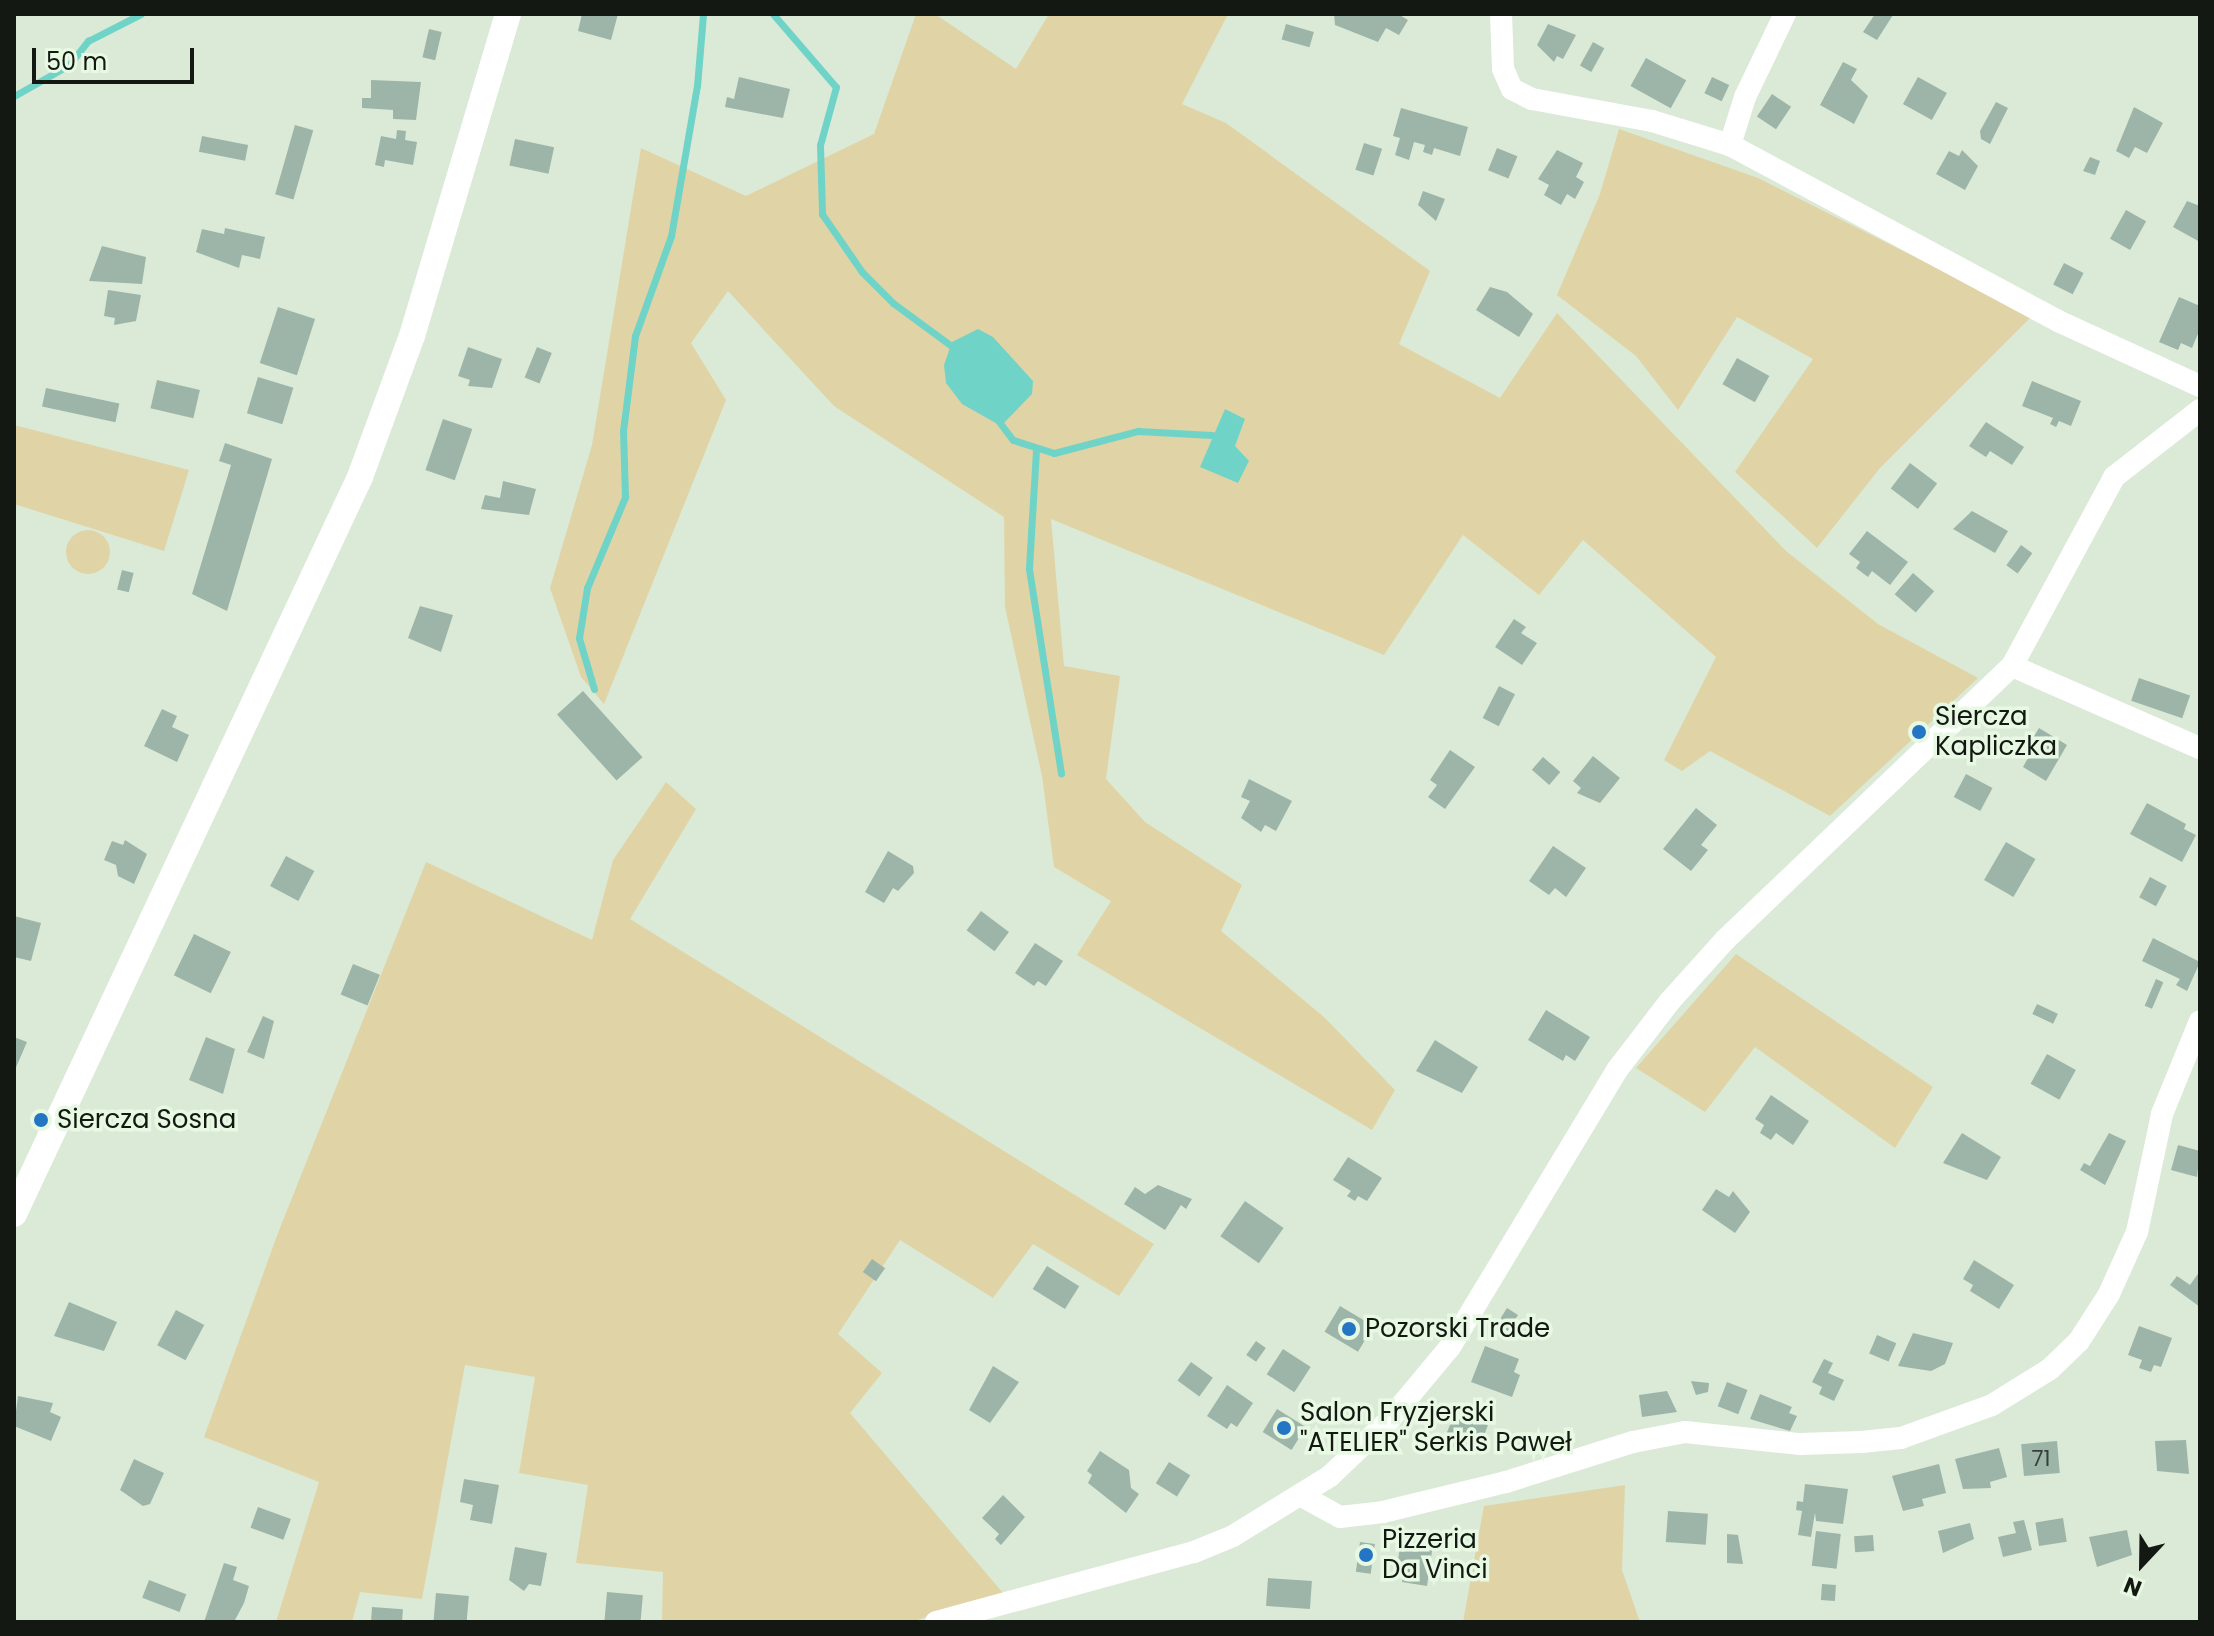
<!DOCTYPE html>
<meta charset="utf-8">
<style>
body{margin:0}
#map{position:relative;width:2214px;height:1636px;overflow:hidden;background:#daead6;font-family:Poppins,sans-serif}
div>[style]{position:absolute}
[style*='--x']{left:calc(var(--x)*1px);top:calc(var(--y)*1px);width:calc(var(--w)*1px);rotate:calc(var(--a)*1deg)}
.green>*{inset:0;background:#e0d4a6}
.round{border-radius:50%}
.water>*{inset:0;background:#6fd4c7}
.stream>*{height:7px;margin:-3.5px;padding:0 3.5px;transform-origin:3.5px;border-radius:3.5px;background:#6fd4c7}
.building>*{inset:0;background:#9db5a9;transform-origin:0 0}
.minor>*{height:22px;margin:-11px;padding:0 11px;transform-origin:11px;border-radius:11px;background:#fff}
.tertiary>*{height:26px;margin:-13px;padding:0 13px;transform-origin:13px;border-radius:13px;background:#fff}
.dots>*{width:22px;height:22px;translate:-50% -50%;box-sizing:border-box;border:4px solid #e7f8e3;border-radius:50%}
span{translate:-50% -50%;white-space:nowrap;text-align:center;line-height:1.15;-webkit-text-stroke:7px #e7f8e3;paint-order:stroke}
.number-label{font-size:22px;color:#364038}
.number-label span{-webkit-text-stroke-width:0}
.poi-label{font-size:26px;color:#131912}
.left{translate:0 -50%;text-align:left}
.frame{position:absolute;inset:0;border:16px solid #131912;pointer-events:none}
.north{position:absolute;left:2102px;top:1524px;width:80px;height:80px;-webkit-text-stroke:6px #e7f8e3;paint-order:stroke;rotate:202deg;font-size:22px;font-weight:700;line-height:32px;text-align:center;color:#131912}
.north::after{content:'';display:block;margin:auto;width:28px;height:36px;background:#131912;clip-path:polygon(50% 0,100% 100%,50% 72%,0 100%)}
.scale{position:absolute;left:32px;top:48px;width:162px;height:36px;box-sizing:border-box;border:4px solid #131912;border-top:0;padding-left:10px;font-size:24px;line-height:28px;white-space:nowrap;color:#131912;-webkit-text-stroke:6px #e7f8e3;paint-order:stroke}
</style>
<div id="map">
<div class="green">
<i style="clip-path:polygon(916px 14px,935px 14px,1016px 69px,1049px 14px,1228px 14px,1182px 104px,1226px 123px,1430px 271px,1399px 344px,1500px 398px,1557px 313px,1786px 551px,1878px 624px,1978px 678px,1830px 816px,1710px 751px,1682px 771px,1664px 760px,1716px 657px,1583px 540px,1539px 595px,1463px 535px,1384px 655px,1051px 519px,1064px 666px,1120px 676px,1106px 779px,1145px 822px,1242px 885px,1221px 931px,1324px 1017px,1395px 1090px,1372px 1130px,1077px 955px,1111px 901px,1054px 867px,1042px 776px,1005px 607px,1004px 517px,834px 406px,728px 291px,691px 343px,726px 400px,604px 704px,581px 677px,550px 588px,592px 445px,641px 148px,746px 196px,874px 134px)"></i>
<i style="clip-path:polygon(1619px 129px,1758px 178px,2032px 316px,1880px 468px,1817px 548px,1735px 472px,1813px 359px,1737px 317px,1678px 410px,1636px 356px,1557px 295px,1600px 194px)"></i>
<i style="clip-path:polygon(14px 425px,189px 470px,164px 551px,14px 504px)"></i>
<i class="round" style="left:66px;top:530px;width:44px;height:44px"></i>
<i style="clip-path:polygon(666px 782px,696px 809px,630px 919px,1154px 1244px,1119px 1296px,1033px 1244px,993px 1298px,900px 1240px,838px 1334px,882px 1373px,850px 1413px,1003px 1593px,911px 1622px,662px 1622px,663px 1572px,576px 1563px,588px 1485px,519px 1473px,535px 1377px,465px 1365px,422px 1599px,360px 1592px,352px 1622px,276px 1622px,319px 1482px,204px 1437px,278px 1233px,426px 862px,592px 940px,613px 860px)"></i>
<i style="clip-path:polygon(1736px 954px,1933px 1087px,1895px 1148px,1755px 1047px,1705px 1112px,1636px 1068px)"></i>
<i style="clip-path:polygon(1625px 1485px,1622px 1570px,1640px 1622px,1463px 1622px,1484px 1506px)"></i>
</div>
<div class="water">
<i style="clip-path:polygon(978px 329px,993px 337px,1033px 381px,1032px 394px,1001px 426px,962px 404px,946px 383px,944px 365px,952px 342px)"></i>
<i style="clip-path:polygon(1225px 409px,1245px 419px,1235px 446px,1249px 461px,1238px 483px,1200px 467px)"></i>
</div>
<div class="stream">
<i style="--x:773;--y:14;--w:96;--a:49.2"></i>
<i style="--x:836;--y:87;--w:60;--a:105.4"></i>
<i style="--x:820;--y:145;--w:69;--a:88.3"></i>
<i style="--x:822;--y:214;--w:70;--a:55.4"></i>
<i style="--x:862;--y:272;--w:44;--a:45"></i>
<i style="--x:893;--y:303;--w:79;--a:36.3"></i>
<i style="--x:14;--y:96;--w:63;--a:-29.4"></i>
<i style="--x:69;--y:65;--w:31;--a:-52"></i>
<i style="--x:88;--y:41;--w:59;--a:-27"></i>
<i style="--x:997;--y:419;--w:26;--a:53"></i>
<i style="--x:1013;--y:440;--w:43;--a:17.6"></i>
<i style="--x:1054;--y:453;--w:87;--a:-14.7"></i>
<i style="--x:1138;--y:431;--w:74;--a:3.1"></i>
<i style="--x:1036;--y:450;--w:119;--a:93.4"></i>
<i style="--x:1029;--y:569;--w:207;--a:81.1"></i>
<i style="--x:594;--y:689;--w:53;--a:-106.4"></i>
<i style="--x:579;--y:638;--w:51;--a:-80.9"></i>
<i style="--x:587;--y:588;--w:99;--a:-67.3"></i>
<i style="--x:625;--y:497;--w:66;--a:-91.7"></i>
<i style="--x:623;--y:431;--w:96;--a:-82.8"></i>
<i style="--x:635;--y:336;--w:106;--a:-70.2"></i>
<i style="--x:671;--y:236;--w:152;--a:-80.2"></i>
<i style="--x:697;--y:86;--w:72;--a:-85.2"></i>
</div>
<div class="building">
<i style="clip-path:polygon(582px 14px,618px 14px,611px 40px,578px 31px)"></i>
<i style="clip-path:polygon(1334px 14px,1398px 14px,1408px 20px,1399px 35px,1386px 28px,1378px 42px,1335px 25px)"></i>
<i style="clip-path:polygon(1875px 14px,1893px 15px,1877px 40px,1863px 32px)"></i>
<i style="left:1286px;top:24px;width:29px;height:16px;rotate:16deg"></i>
<i style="clip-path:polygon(1548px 24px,1576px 35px,1563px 59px,1557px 56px,1554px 62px,1537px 45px)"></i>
<i style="left:429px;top:29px;width:13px;height:29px;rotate:13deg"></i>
<i style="left:1593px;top:42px;width:13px;height:27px;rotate:29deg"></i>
<i style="left:1646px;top:58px;width:46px;height:32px;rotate:29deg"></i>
<i style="clip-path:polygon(1843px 62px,1857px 69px,1851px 80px,1868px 96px,1854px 124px,1820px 105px)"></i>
<i style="clip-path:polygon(739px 77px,790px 89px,783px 118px,725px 107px,727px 97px,734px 99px)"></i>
<i style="left:1712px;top:77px;width:19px;height:18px;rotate:25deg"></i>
<i style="left:1918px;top:77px;width:33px;height:31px;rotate:29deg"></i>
<i style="clip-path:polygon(371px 80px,421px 82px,416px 120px,393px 119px,393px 110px,362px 108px,362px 98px,371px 98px)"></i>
<i style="left:1772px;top:94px;width:23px;height:27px;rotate:34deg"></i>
<i style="clip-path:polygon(1996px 102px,2008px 108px,1990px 144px,1981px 139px,1980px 131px)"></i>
<i style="clip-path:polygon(2134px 107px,2163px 123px,2147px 153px,2135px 147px,2129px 158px,2116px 151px)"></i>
<i style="clip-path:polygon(1401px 108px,1468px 127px,1460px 156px,1434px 148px,1432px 155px,1423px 152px,1425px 145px,1414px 142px,1409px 160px,1395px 155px,1400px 138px,1393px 136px)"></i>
<i style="left:295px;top:125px;width:19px;height:72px;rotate:16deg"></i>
<i style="clip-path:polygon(397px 130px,406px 131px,405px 140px,417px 142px,413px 165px,385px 160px,384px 167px,375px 165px,381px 136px,396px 139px)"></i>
<i style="left:202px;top:136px;width:47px;height:16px;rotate:11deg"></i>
<i style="left:515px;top:139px;width:40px;height:27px;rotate:12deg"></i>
<i style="left:1364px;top:143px;width:19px;height:28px;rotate:18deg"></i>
<i style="left:1497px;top:148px;width:22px;height:24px;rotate:22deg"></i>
<i style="clip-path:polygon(1557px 150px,1583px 163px,1576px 177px,1584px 182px,1575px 199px,1567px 194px,1561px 205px,1544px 195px,1549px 185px,1538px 179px)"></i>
<i style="clip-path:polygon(1962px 150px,1978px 166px,1965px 190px,1936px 174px,1949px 151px,1959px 156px)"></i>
<i style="clip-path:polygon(2090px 157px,2100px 161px,2095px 175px,2083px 171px)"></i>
<i style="clip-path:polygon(1423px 191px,1445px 199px,1436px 221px,1418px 205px)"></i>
<i style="clip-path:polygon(2187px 201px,2200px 206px,2200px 242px,2173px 227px)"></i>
<i style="left:2126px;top:210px;width:23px;height:33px;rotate:29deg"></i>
<i style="clip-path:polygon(225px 228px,265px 237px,260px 259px,242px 255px,239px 268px,196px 252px,202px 229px,224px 234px)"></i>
<i style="clip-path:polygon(102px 246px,146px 257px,142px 284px,89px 281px)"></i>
<i style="left:2064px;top:263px;width:22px;height:24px;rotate:27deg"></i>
<i style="clip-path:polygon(1490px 287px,1507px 292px,1533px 314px,1519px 337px,1476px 310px)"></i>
<i style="clip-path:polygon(108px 290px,141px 295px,136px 321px,114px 325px,115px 318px,104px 316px)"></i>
<i style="clip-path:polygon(2179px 297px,2200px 306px,2200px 329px,2192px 348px,2181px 343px,2178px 350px,2159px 342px)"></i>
<i style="left:278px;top:307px;width:39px;height:59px;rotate:18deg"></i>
<i style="clip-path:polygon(468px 347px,502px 359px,492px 388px,468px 386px,470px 380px,458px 376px)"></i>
<i style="left:537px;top:347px;width:16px;height:33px;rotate:22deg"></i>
<i style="left:1737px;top:358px;width:37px;height:30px;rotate:29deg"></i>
<i style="left:258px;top:377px;width:37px;height:38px;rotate:17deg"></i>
<i style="left:157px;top:380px;width:44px;height:29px;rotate:13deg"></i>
<i style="clip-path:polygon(2032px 381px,2081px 401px,2071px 426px,2059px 421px,2056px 427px,2050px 424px,2053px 418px,2022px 406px)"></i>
<i style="left:46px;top:388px;width:75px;height:19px;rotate:12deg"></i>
<i style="left:443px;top:419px;width:31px;height:54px;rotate:19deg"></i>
<i style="clip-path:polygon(1986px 422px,2024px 447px,2012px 465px,1990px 451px,1986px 457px,1969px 446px)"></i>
<i style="clip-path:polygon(225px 443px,272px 459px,227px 611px,192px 594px,231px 465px,219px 461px)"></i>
<i style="left:1910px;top:463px;width:34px;height:32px;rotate:37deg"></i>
<i style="clip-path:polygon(503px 481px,536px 489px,529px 515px,481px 509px,485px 495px,500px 498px)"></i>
<i style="clip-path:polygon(1972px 511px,2008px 531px,1995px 553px,1953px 529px)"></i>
<i style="clip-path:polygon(1867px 531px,1908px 562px,1890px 585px,1872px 571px,1868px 577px,1856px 568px,1860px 562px,1849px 554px)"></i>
<i style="left:2021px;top:545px;width:14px;height:25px;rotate:36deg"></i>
<i style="left:122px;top:570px;width:12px;height:20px;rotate:14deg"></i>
<i style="left:1913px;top:573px;width:28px;height:28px;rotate:41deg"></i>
<i style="clip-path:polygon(420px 606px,453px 615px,441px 652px,408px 638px)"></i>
<i style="clip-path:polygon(1514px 619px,1526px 627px,1521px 633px,1537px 643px,1522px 665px,1495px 647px)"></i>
<i style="left:2139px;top:678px;width:54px;height:24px;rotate:19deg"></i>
<i style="left:1499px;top:686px;width:18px;height:36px;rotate:27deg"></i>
<i style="left:583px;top:691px;width:89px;height:35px;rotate:48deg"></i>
<i style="clip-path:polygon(162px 709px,177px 716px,172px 727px,189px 735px,177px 762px,144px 746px)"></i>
<i style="clip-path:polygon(2039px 728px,2067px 745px,2046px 781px,2023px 767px,2028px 758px,2023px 755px)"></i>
<i style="clip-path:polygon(1450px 750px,1475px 767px,1445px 809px,1428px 797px,1437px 785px,1430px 780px)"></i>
<i style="clip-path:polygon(1593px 756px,1620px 778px,1600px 803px,1577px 793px,1581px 788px,1573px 781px)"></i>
<i style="left:1543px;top:757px;width:23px;height:17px;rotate:41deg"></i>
<i style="left:1966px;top:774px;width:30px;height:26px;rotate:28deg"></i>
<i style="clip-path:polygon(1249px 779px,1292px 801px,1276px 831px,1265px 825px,1261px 832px,1241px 818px,1250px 801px,1241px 797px)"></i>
<i style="clip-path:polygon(2147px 803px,2186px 824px,2184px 829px,2196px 835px,2182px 862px,2130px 834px)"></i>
<i style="clip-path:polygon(1696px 808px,1717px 825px,1701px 845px,1708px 850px,1691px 871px,1663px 849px)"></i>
<i style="clip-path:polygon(125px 840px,147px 854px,134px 884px,118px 876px,116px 865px,104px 860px,112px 841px,123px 845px)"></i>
<i style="left:2006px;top:842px;width:34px;height:44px;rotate:30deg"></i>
<i style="clip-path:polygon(1553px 846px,1586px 868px,1566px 897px,1555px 888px,1549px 895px,1529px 881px)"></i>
<i style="clip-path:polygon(888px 851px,913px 866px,914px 873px,898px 891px,893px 888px,884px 903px,865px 892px)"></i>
<i style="left:286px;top:856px;width:32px;height:34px;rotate:28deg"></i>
<i style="left:2150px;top:877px;width:19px;height:23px;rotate:28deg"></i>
<i style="left:981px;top:911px;width:35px;height:24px;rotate:37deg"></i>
<i style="clip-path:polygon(14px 916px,41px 923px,31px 961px,14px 957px)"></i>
<i style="left:194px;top:934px;width:41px;height:46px;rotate:26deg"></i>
<i style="clip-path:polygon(2153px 938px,2200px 962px,2187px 991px,2176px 985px,2180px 979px,2142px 961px)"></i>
<i style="clip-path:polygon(1035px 943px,1063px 961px,1046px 986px,1038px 981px,1034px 986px,1015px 973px)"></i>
<i style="left:353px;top:964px;width:29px;height:33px;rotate:22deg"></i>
<i style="left:2156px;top:979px;width:8px;height:29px;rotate:23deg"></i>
<i style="left:2037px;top:1004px;width:23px;height:11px;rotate:25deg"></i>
<i style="clip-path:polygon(1546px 1010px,1590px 1037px,1575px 1061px,1566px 1055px,1563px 1061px,1528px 1040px)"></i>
<i style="clip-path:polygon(263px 1016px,274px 1021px,264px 1059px,247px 1052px)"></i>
<i style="clip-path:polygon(14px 1037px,27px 1042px,14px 1072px)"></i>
<i style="clip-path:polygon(206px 1037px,235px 1049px,223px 1094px,189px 1080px)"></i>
<i style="clip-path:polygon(1435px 1040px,1478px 1067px,1462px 1093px,1416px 1071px)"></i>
<i style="left:2047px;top:1054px;width:33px;height:34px;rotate:29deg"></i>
<i style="clip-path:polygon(1771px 1095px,1809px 1121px,1793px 1145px,1776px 1133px,1771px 1140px,1760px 1133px,1764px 1125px,1755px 1119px)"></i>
<i style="clip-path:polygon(1962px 1133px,2001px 1157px,1987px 1180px,1943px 1163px)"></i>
<i style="clip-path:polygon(2109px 1133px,2126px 1141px,2105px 1185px,2080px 1170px,2084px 1163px,2090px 1166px)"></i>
<i style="clip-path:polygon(2178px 1145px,2200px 1151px,2197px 1177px,2171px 1170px)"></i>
<i style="clip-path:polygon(1348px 1157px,1382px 1178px,1367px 1201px,1358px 1196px,1355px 1201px,1347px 1196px,1351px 1191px,1333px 1180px)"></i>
<i style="clip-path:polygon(1158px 1185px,1192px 1199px,1186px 1209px,1181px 1205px,1165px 1230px,1124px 1204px,1135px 1187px,1145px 1194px)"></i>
<i style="clip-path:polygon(1716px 1189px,1729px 1197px,1733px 1191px,1750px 1212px,1735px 1233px,1702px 1210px)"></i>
<i style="left:1245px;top:1201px;width:47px;height:43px;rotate:35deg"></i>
<i style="left:872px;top:1259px;width:16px;height:16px;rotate:35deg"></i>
<i style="clip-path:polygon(1974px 1260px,2014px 1285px,1999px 1309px,1970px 1291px,1973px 1285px,1963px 1279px)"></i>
<i style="left:1047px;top:1266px;width:38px;height:27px;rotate:32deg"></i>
<i style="clip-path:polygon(2200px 1271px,2200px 1307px,2170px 1285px,2177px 1276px,2190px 1285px)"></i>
<i style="clip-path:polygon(69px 1302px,117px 1322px,104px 1351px,54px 1336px)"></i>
<i style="left:1340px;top:1306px;width:39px;height:30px;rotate:31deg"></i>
<i style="left:1507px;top:1308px;width:13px;height:19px;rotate:32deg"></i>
<i style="left:176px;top:1310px;width:32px;height:40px;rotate:28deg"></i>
<i style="clip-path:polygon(2139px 1326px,2172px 1338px,2161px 1367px,2154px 1365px,2151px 1372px,2139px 1368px,2142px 1360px,2128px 1355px)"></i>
<i style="clip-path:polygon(1913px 1333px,1953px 1343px,1945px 1364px,1931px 1371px,1898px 1366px)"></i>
<i style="left:1877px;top:1335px;width:21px;height:20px;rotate:23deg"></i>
<i style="left:1256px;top:1341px;width:12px;height:17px;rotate:35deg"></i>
<i style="clip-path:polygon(1485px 1346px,1519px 1359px,1514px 1372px,1520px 1375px,1512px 1397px,1471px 1382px)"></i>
<i style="left:1283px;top:1349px;width:33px;height:30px;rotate:33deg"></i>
<i style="clip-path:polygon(1824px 1359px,1833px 1363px,1828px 1373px,1844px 1380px,1834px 1401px,1819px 1394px,1822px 1387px,1812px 1382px)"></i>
<i style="left:1191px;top:1362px;width:27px;height:23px;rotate:36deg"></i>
<i style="clip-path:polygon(993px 1366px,1019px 1382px,990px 1423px,969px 1410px)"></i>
<i style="clip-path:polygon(1691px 1381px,1709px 1383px,1708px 1392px,1696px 1395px)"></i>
<i style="left:1727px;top:1382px;width:22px;height:26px;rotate:21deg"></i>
<i style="clip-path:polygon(1227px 1385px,1253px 1403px,1237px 1427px,1231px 1423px,1227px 1429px,1207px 1416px)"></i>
<i style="clip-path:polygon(1667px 1391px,1677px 1412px,1642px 1417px,1639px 1395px)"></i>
<i style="clip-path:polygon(1760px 1394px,1792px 1407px,1789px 1413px,1797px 1416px,1790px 1431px,1750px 1419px)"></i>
<i style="clip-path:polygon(18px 1396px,53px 1403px,50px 1412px,61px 1417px,51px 1441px,14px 1426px)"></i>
<i style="left:1277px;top:1409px;width:34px;height:27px;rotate:32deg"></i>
<i style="clip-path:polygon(1454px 1415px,1488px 1425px,1477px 1453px,1452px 1447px,1455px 1441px,1445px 1437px)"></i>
<i style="clip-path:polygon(2186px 1440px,2189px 1474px,2157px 1471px,2155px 1441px)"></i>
<i style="left:2057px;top:1441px;width:32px;height:36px;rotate:85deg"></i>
<i style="clip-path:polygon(1999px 1448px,2007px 1477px,1990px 1482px,1991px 1488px,1963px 1489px,1955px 1459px)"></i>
<i style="clip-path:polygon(1100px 1451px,1129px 1470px,1131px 1488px,1139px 1494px,1126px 1513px,1088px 1483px,1092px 1475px,1087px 1471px)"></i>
<i style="clip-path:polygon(134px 1459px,164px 1473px,150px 1504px,143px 1506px,120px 1490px)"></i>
<i style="left:1169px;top:1462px;width:25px;height:25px;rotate:32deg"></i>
<i style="clip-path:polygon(1939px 1464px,1946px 1493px,1922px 1499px,1924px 1506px,1903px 1511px,1892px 1476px)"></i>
<i style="clip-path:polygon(464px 1479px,499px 1485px,492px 1524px,470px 1520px,473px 1505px,460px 1502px)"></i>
<i style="clip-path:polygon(1805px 1484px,1848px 1489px,1843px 1524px,1816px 1521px,1815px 1513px,1811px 1537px,1798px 1535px,1802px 1511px,1796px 1510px,1797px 1501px,1803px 1502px)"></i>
<i style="clip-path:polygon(1003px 1495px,1025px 1517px,1001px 1545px,995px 1539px,999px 1534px,982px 1518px)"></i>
<i style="left:258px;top:1507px;width:35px;height:22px;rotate:20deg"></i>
<i style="left:1668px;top:1511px;width:40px;height:31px;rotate:4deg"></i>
<i style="left:2063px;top:1518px;width:24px;height:28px;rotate:81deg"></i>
<i style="clip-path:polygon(2024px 1520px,2032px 1550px,2003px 1557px,1998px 1537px,2016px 1533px,2013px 1522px)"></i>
<i style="clip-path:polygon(1970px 1523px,1974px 1539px,1943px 1553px,1938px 1531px)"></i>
<i style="clip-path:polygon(2127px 1530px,2132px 1555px,2097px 1567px,2089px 1537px)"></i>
<i style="left:1816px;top:1531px;width:25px;height:35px;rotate:7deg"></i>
<i style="clip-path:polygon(1727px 1534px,1738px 1535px,1743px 1564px,1727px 1563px)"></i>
<i style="left:1873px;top:1535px;width:16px;height:19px;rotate:86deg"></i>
<i style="clip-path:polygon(1401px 1540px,1433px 1544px,1427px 1586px,1402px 1582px,1403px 1575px,1396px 1574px)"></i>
<i style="left:1360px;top:1542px;width:15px;height:30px;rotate:8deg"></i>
<i style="clip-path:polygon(515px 1547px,547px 1553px,541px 1586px,529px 1584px,524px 1591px,509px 1580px)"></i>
<i style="clip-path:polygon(224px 1563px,237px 1567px,233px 1580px,249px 1586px,244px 1603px,234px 1622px,204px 1622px)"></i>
<i style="left:1268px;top:1578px;width:44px;height:28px;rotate:4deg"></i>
<i style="left:149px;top:1580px;width:40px;height:19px;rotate:21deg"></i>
<i style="left:1822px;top:1584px;width:14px;height:16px;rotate:4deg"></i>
<i style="left:607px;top:1592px;width:36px;height:30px;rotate:5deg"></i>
<i style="left:436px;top:1593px;width:33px;height:29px;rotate:5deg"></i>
<i style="left:372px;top:1607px;width:31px;height:15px;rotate:4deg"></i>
</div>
<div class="minor">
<i style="--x:1501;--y:14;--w:55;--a:87.9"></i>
<i style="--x:1503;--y:69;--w:22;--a:66"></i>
<i style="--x:1512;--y:89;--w:22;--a:27"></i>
<i style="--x:1532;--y:99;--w:122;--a:10.4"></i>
<i style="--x:1652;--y:121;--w:82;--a:17.1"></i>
<i style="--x:1730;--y:145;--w:372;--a:28.2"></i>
<i style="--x:2058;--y:321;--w:156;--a:24.6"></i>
<i style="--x:1730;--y:145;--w:50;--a:-72.6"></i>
<i style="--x:1745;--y:97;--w:92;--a:-64.3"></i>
<i style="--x:2012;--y:666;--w:205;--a:23.6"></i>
<i style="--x:1302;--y:1496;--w:43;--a:28.9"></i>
<i style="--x:1340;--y:1517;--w:43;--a:-6.6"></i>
<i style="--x:1383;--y:1512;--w:127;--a:-13.7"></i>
<i style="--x:1506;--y:1482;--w:133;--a:-17.5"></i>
<i style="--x:1633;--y:1442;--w:53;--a:-10.9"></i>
<i style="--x:1685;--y:1432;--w:116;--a:6"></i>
<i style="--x:1800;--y:1444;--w:61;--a:-1.9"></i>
<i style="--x:1861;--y:1442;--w:40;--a:-5.7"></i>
<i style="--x:1901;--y:1438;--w:97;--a:-19.9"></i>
<i style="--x:1992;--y:1405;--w:68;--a:-31.8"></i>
<i style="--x:2050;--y:1369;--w:40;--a:-44"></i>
<i style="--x:2079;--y:1341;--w:56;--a:-57.4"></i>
<i style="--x:2109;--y:1294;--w:68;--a:-65.7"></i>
<i style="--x:2137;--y:1232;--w:121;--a:-78"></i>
<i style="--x:2162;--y:1114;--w:100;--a:-67.8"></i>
<i style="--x:936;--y:1622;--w:267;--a:-15.2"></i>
<i style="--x:1194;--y:1552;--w:42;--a:-22.3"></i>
<i style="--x:1233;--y:1536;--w:114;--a:-31.7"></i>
<i style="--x:1330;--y:1476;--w:83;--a:-43.5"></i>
<i style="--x:1390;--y:1419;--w:94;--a:-50.2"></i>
<i style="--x:1450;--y:1347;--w:323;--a:-58.9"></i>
<i style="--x:1617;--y:1070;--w:87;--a:-52.5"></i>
<i style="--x:1670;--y:1001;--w:82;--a:-48"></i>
<i style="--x:1725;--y:940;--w:397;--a:-43.7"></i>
<i style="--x:2012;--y:666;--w:215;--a:-61.6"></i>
<i style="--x:2114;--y:477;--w:109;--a:-37.9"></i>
</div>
<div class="tertiary">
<i style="--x:14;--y:1214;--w:814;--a:-64.85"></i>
<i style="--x:360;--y:477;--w:150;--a:-69.8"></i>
<i style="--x:412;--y:336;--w:336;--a:-73.4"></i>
</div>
<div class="dots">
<i style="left:1919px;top:732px;background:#2476c5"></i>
<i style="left:41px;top:1120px;background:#2476c5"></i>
<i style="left:1349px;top:1329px;background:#2476c5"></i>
<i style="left:1284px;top:1428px;background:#2476c5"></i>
<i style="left:1366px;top:1555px;background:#2476c5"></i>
</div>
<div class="number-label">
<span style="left:2041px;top:1459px">71</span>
</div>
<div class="poi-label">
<span class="left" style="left:1935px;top:732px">Siercza<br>Kapliczka</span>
<span class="left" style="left:57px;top:1120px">Siercza Sosna</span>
<span class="left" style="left:1365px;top:1329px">Pozorski Trade</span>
<span class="left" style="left:1300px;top:1428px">Salon Fryzjerski<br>"ATELIER" Serkis Paweł</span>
<span class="left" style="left:1382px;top:1555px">Pizzeria<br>Da Vinci</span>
</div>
<div class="frame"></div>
<div class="north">N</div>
<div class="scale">50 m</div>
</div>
